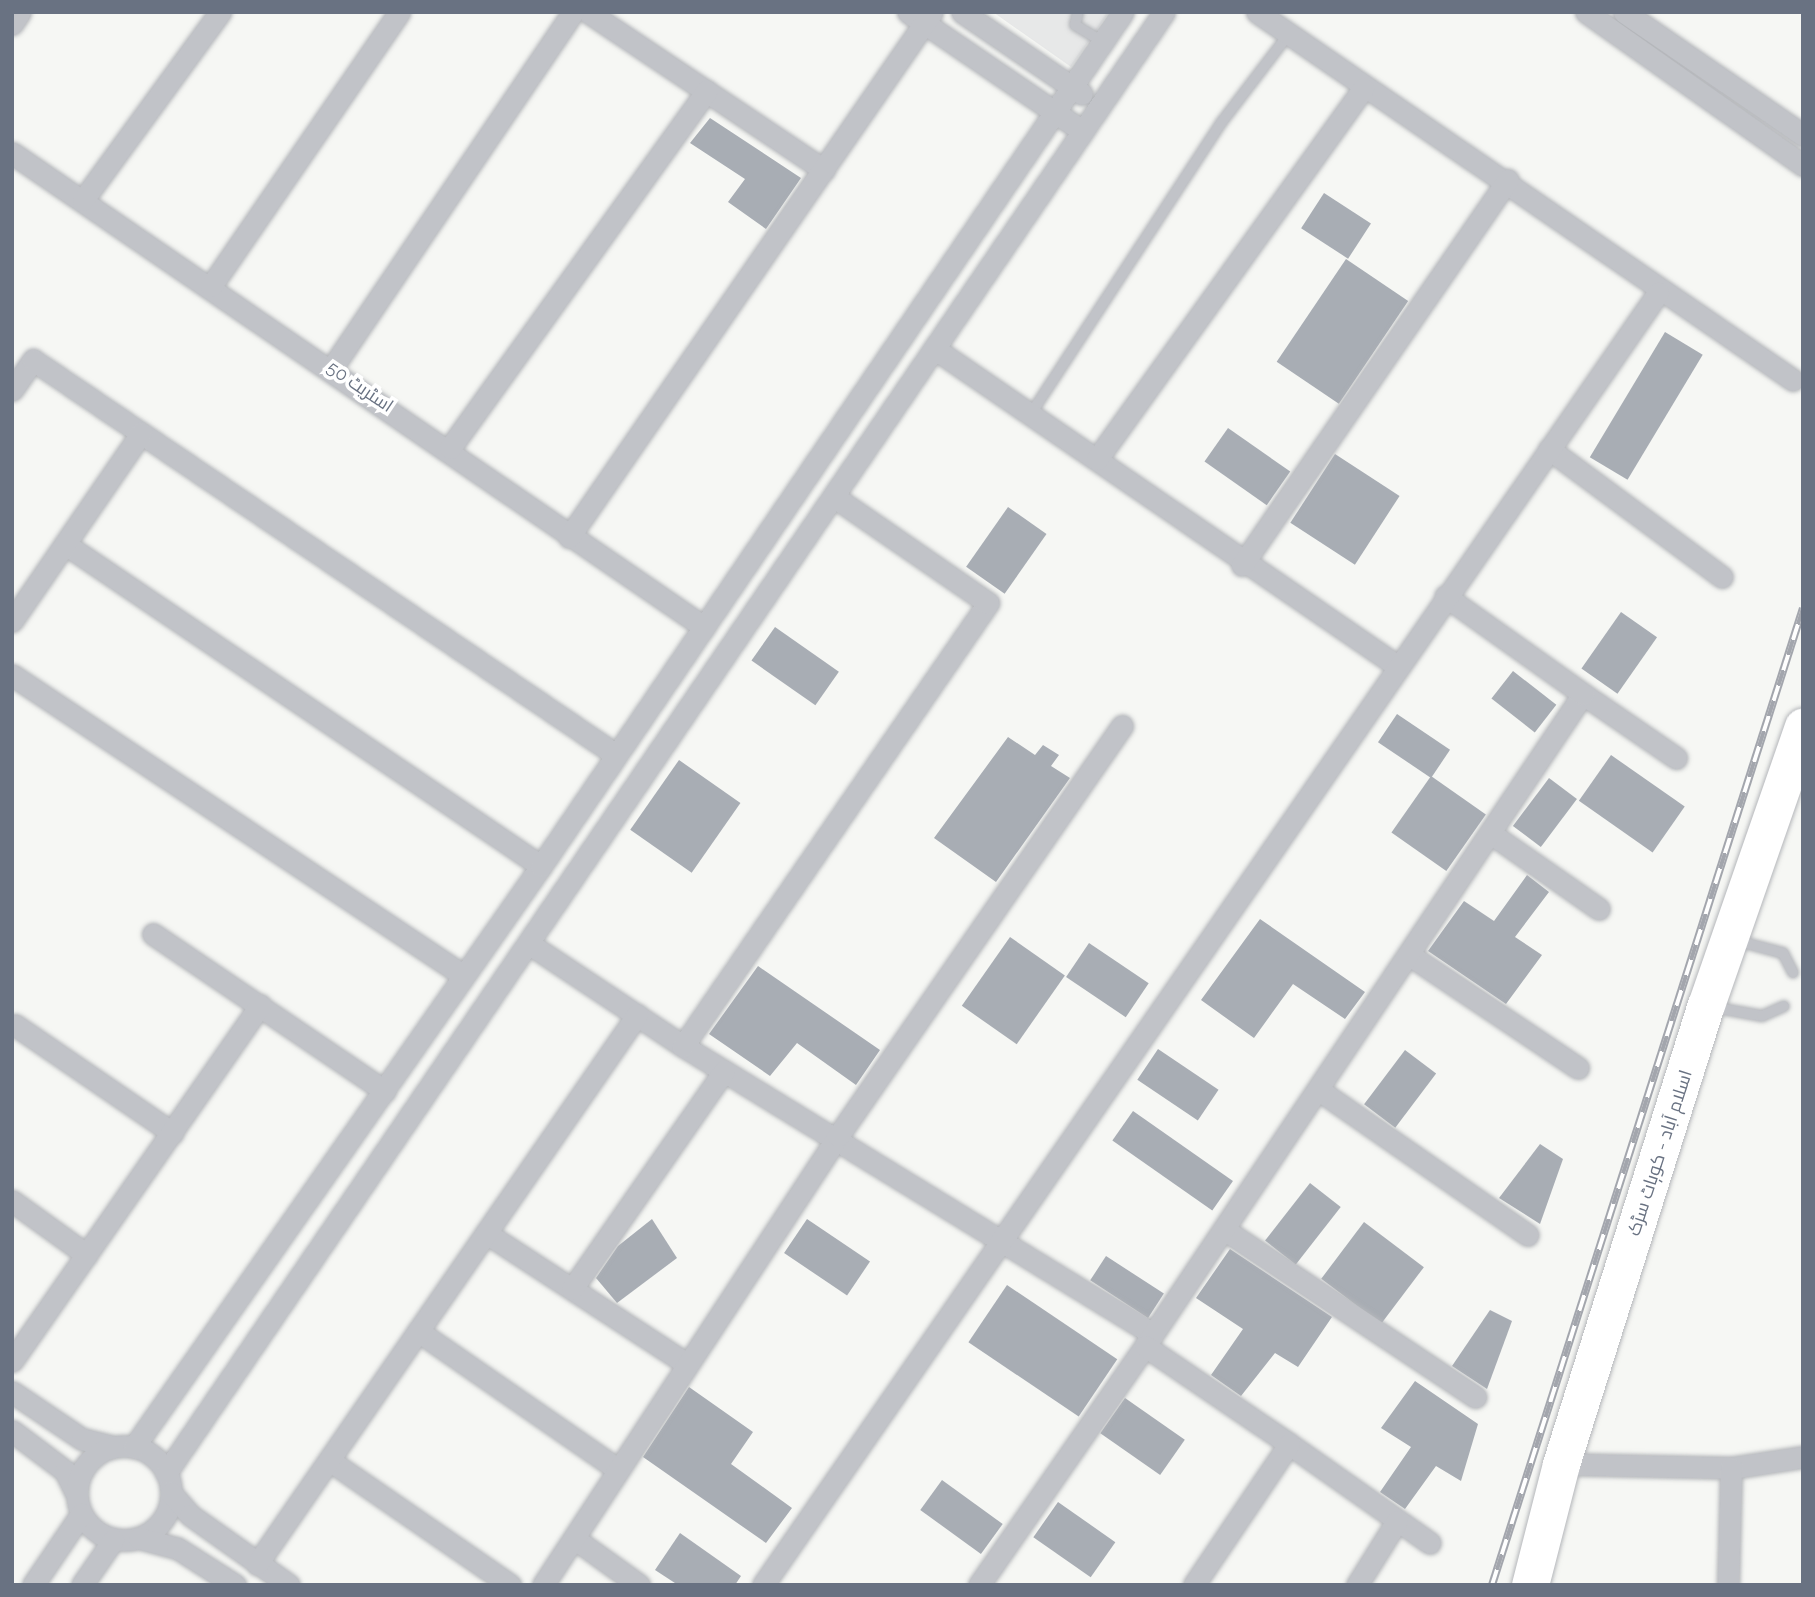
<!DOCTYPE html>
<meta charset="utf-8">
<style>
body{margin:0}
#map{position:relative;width:1815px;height:1597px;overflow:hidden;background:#f6f7f4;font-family:Raleway,Cairo,sans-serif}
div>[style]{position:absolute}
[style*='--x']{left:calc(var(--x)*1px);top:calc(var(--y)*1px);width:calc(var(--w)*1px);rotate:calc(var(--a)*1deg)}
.built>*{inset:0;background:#e7e8e8}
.building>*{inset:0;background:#a8adb4;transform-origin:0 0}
.roads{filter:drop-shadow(0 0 2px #b4b6ba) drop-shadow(0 0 2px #b4b6ba)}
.lane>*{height:10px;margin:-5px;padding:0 5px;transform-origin:5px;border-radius:5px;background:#c1c3c8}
.street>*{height:21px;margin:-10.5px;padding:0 10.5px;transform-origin:10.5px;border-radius:10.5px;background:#c1c3c8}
.street>.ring{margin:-10.5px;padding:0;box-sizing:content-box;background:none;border:21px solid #c1c3c8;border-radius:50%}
.highway>*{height:37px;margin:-18.5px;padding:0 18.5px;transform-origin:18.5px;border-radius:18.5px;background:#fff}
.rail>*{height:8px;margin-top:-4px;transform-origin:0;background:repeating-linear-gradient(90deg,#fff 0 16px,#a3a6ad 0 32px);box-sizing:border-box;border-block:2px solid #a3a6ad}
span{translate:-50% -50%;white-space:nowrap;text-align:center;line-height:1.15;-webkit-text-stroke:7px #fff;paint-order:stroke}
.street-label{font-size:18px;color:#697282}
.frame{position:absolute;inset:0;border:14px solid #697282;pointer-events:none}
</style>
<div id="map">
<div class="built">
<i style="clip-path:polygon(993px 12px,1109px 12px,1071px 67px)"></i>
</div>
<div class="building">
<i style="clip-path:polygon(710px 118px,801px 178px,766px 229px,728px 202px,745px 179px,690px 143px)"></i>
<i style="left:1324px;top:193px;width:56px;height:42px;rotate:33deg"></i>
<i style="left:1346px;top:259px;width:75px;height:124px;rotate:34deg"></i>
<i style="left:1665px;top:332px;width:44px;height:146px;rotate:31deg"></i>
<i style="left:1228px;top:428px;width:76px;height:41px;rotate:35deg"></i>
<i style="left:1335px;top:454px;width:77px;height:82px;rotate:33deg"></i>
<i style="left:1008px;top:507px;width:47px;height:73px;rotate:35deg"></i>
<i style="left:1621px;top:612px;width:44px;height:69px;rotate:35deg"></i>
<i style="left:775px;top:627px;width:78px;height:41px;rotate:35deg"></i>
<i style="left:1513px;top:671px;width:55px;height:35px;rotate:38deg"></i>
<i style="left:1397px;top:714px;width:64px;height:34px;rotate:34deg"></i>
<i style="clip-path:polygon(1008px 737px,1035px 755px,1043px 745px,1059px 755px,1051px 766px,1070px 778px,996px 882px,934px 838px)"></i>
<i style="left:1611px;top:755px;width:90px;height:56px;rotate:35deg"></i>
<i style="left:679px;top:760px;width:75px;height:85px;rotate:35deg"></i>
<i style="left:1431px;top:776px;width:67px;height:69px;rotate:35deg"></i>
<i style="left:1549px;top:778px;width:35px;height:60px;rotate:37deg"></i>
<i style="clip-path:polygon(1527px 875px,1549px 892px,1515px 937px,1542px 955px,1506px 1004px,1428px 951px,1464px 901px,1494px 921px)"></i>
<i style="clip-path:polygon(1260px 919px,1365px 992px,1345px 1019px,1293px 984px,1254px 1038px,1201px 1000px)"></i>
<i style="left:1010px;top:937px;width:67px;height:84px;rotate:35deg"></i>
<i style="left:1089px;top:943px;width:72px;height:41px;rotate:34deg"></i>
<i style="clip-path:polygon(758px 966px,880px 1050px,856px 1085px,797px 1043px,770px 1076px,709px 1034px)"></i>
<i style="left:1158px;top:1049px;width:73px;height:37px;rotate:34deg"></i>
<i style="left:1405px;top:1050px;width:39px;height:68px;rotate:37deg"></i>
<i style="left:1133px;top:1111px;width:122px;height:36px;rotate:35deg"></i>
<i style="clip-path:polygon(1540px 1144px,1563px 1159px,1540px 1224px,1499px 1198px)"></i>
<i style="left:1310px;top:1183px;width:39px;height:73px;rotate:38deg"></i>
<i style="clip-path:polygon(652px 1219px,677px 1258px,617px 1303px,596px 1278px,618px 1246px)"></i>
<i style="left:807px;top:1219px;width:76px;height:41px;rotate:34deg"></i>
<i style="left:1364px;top:1222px;width:75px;height:71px;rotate:37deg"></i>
<i style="clip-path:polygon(1230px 1249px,1332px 1317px,1298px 1367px,1275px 1353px,1241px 1396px,1211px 1375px,1243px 1329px,1196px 1298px)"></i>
<i style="left:1106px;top:1256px;width:69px;height:29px;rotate:33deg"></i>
<i style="left:1007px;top:1285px;width:133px;height:69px;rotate:34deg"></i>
<i style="clip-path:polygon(1490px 1310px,1512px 1321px,1487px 1389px,1452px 1366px)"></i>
<i style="clip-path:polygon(1415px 1381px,1478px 1424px,1461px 1481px,1436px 1466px,1405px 1509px,1380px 1492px,1411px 1447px,1381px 1428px)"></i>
<i style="clip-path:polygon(689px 1387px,753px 1432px,731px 1464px,792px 1508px,766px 1543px,643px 1457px)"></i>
<i style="left:1125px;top:1398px;width:73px;height:43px;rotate:35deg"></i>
<i style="left:942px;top:1480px;width:75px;height:37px;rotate:36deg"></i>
<i style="left:1058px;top:1502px;width:70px;height:43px;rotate:35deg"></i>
<i style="clip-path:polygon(680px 1533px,741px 1576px,735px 1585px,678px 1585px,655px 1570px)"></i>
</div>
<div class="roads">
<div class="lane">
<i style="--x:1078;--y:12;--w:13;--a:103"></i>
<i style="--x:1075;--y:25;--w:31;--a:31"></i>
<i style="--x:1030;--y:415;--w:349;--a:-56.8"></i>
<i style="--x:1221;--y:123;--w:111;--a:-52.7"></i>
<i style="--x:1734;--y:940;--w:51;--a:14.9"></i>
<i style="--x:1783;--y:953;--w:22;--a:63"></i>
<i style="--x:1712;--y:1007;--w:51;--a:10.2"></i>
<i style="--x:1762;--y:1016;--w:24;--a:-24"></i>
</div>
<div class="street">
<i style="--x:588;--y:12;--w:284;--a:33.8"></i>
<i style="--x:908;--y:12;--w:209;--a:34.3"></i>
<i style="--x:962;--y:12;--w:145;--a:34.3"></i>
<i style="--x:1257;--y:12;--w:650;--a:34.47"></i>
<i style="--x:1586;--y:12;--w:266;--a:35.2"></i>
<i style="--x:1624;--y:12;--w:217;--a:34.5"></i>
<i style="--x:12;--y:24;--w:14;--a:-56"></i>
<i style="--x:12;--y:153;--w:839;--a:34.41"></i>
<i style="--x:83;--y:200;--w:233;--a:-53.9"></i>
<i style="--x:211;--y:286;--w:332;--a:-55.5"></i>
<i style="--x:938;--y:351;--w:555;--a:34.43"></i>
<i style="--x:332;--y:368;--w:430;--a:-55.9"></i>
<i style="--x:12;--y:390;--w:37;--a:-55"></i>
<i style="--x:33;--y:360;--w:703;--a:34.1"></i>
<i style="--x:450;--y:448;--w:440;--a:-54.3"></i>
<i style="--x:1549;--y:449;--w:215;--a:36.5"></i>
<i style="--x:1097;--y:459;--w:456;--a:-54.3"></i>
<i style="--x:569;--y:537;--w:638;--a:-55.34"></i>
<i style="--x:65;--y:544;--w:575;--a:34.08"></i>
<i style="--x:1242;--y:565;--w:468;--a:-55.4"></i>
<i style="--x:12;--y:621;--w:228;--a:-55.5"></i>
<i style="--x:12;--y:675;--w:542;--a:33.63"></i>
<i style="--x:1583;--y:694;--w:113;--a:34.5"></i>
<i style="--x:1493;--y:835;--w:129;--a:34.9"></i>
<i style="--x:153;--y:934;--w:280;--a:34.1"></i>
<i style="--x:531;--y:945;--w:182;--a:33.6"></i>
<i style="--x:683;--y:1046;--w:551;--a:31.5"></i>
<i style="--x:1411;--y:956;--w:201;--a:33.8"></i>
<i style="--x:15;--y:1025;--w:191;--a:34.4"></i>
<i style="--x:683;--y:1046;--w:538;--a:-55.45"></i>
<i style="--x:988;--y:603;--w:185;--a:-145.4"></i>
<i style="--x:1319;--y:1090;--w:254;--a:34.8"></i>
<i style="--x:12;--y:1201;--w:92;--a:35.8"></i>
<i style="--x:1225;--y:1230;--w:301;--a:33.7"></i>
<i style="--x:486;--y:1233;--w:240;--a:33.1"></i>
<i style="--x:572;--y:1289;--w:266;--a:-55.1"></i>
<i style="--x:418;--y:1331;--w:242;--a:34.7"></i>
<i style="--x:1145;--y:1346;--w:785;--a:-56.11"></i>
<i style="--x:1583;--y:694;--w:169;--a:-144.6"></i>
<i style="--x:12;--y:1361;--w:434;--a:-55.1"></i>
<i style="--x:12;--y:1392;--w:84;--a:33.9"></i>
<i style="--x:82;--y:1439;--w:32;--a:14"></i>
<i style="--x:12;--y:1431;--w:66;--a:37"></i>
<i style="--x:65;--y:1471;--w:25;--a:64"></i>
<i style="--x:1289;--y:1444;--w:172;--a:35.1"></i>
<i class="ring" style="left:77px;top:1446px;width:73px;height:73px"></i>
<i style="--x:134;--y:1447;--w:709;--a:-54.99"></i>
<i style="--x:541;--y:866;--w:1033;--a:-55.73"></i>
<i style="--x:329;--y:1460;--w:220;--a:34.6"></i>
<i style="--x:1561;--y:1464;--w:170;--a:1.3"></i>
<i style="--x:1731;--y:1468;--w:73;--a:-8.7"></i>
<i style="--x:166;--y:1473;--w:1769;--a:-55.66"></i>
<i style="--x:171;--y:1493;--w:29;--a:49"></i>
<i style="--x:190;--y:1515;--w:121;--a:35.3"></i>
<i style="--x:139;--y:1538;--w:39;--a:15"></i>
<i style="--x:177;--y:1548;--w:69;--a:32.5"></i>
<i style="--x:575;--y:1539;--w:79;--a:35.7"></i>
<i style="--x:257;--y:1564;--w:668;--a:-55.31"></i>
<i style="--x:33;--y:1585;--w:86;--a:-55.9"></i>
<i style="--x:82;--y:1585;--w:55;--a:-55.4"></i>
<i style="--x:543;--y:1585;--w:537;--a:-56.69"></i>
<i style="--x:838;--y:1136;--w:499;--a:-55.3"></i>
<i style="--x:763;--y:1585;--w:1572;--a:-55.29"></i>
<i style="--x:979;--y:1585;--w:291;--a:-55.2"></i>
<i style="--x:1145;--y:1346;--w:174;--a:34.2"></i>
<i style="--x:1289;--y:1444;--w:170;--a:124"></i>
<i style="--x:1357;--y:1585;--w:75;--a:-58"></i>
<i style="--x:1728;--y:1585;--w:117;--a:-88.5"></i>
</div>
<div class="highway">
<i style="--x:1530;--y:1585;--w:125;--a:-75.6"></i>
<i style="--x:1561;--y:1464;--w:481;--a:-72.5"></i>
<i style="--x:1706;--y:1005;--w:295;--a:-70.8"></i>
</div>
</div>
<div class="rail">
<i style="--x:1492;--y:1585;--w:1025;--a:-72.34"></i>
</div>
<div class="street-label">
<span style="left:360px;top:387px;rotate:34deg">اسٹریٹ 50</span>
<span style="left:1660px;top:1153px;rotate:-72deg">اسلام آباد - کوہاٹ سڑک</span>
</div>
<div class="frame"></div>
</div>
